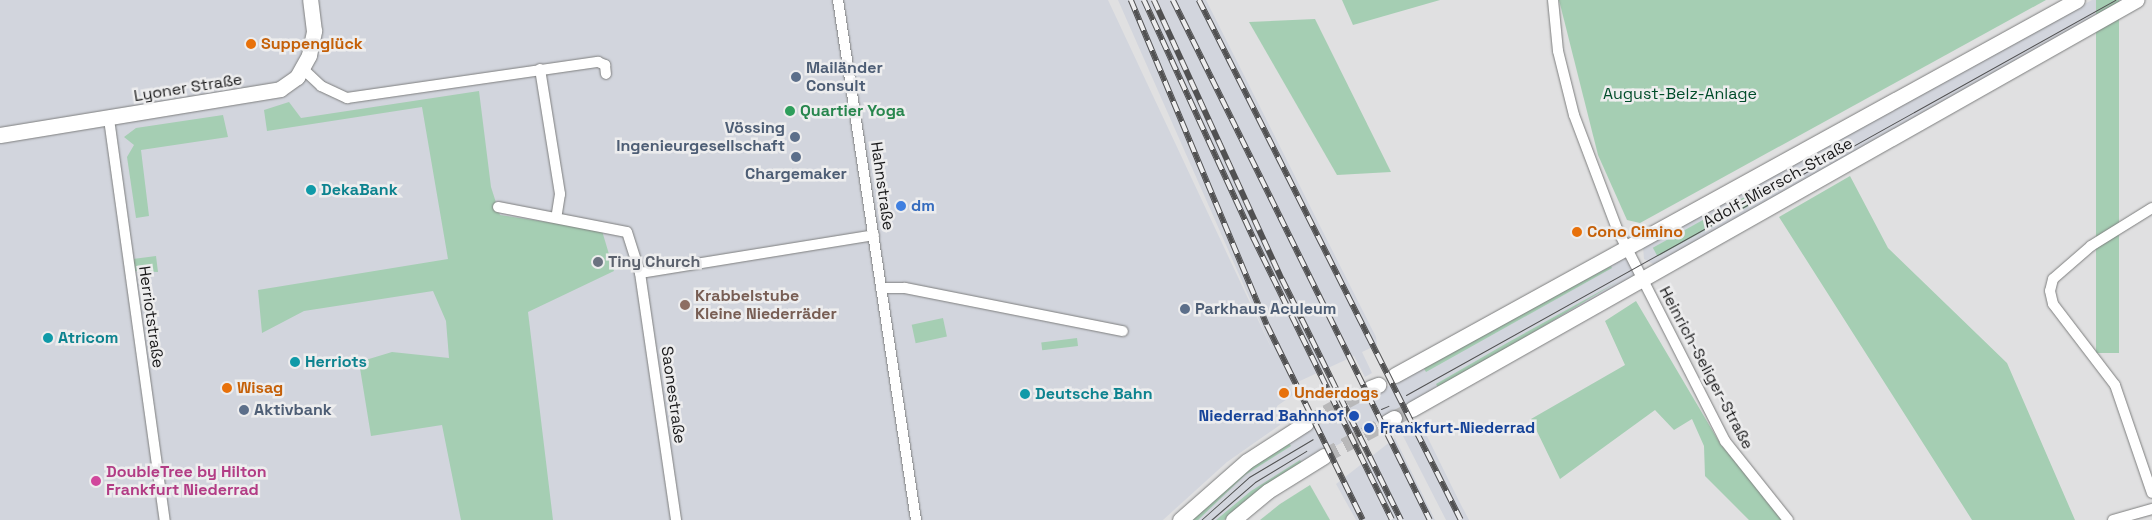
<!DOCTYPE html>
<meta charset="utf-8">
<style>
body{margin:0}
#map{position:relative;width:2152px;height:520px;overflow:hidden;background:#e0e0e1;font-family:"Space Grotesk",sans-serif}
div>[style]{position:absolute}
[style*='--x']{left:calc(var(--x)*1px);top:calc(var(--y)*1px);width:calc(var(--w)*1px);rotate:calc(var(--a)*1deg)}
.built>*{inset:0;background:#d2d5dd}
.green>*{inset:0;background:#a5ceb3;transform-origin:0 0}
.secondary-tunnel>*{height:15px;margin-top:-7.5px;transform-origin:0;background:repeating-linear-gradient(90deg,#b8b8b9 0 15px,transparent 0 23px)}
.roads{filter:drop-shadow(0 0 1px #7d7e7e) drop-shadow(0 0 1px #7d7e7e)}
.street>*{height:10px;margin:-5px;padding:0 5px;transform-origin:5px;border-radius:5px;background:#fff}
.secondary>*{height:15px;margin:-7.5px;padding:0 7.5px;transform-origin:7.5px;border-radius:7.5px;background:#fff}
.tram>*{height:1px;margin:-0.5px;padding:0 0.5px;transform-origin:0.5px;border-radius:0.5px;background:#515152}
.rail>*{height:5.5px;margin-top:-2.75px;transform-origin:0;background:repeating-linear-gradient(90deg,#ededee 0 11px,#515152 0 22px);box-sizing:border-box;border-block:1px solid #515152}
.dots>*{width:14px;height:14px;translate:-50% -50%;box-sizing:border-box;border:2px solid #ededee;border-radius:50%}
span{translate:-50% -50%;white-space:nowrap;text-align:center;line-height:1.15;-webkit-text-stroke:5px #ededee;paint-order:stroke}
.food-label{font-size:16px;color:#c56008;font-weight:700}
.left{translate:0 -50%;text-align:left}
.service-label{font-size:16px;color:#4e5e75;font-weight:700}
.right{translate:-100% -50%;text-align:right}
.street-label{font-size:16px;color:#19191a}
.park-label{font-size:16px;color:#004c2a}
.leisure-label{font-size:16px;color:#27864d;font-weight:700}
.culture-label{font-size:16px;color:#0d838f;font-weight:700}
.shop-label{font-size:16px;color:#366cbe;font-weight:700}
.worship-label{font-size:16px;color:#5b616d;font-weight:700}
.education-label{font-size:16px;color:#785e54;font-weight:700}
.transit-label{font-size:16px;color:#164399;font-weight:700}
.hotel-label{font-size:16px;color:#b23c85;font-weight:700}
</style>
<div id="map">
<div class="built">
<i style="clip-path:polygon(0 0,1108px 0,1275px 356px,1118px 0,1206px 0,1376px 337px,1377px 345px,1362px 352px,1372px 373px,1365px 377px,1354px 356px,1289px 386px,1293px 395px,1277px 406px,1280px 425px,1227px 462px,1163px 520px,0 520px)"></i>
<i style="clip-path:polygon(2092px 0,2124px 0,1655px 265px,1644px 259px,1643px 247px)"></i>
<i style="clip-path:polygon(1627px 256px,1636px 275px,1311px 460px,1224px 520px,1191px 520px,1229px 483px,1288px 441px)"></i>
<i style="clip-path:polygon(1421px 424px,1459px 501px,1469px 520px,1446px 520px,1402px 434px)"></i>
<i style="clip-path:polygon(1395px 438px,1435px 520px,1356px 520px,1336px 484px)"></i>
</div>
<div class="green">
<i style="clip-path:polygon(1342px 0,1440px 0,1353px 25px)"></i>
<i style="clip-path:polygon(1559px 0,2046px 0,1640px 223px,1627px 220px,1598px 155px)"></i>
<i style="left:2096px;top:0;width:23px;height:353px"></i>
<i style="clip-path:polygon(1315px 19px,1391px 172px,1337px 175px,1249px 22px)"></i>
<i style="clip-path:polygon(479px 91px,491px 187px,500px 215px,553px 223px,600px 224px,614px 271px,528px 312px,553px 520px,461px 520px,442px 425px,371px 436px,359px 362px,392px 352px,449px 358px,446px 321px,433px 291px,304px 311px,262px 333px,258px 290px,448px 259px,422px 107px,267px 131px,264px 110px,289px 102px,301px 118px)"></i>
<i style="clip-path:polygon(223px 115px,228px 137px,141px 150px,149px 216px,136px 218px,127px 157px,134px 145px,124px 137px,136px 128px)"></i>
<i style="left:1784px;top:175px;width:10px;height:150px;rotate:61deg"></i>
<i style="clip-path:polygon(1850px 176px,1888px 248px,2007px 363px,2075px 520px,1972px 520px,1779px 217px)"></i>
<i style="clip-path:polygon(156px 256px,158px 272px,135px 271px,133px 259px)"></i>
<i style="clip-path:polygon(1611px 266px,1612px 268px,1426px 372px,1423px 367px)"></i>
<i style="clip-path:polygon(1617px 282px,1439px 389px,1436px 384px,1507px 343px)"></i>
<i style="clip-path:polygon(1636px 301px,1721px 445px,1788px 520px,1749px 520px,1705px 476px,1704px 446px,1692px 419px,1674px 430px,1655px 410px,1560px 479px,1531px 419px,1625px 365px,1605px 321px)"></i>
<i style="left:943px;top:318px;width:19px;height:32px;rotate:78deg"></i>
<i style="left:1077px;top:338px;width:8px;height:36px;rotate:83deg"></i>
<i style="clip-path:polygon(1288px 441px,1291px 446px,1245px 475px,1198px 520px,1191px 520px,1244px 472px)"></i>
<i style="clip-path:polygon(1300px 460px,1303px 465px,1224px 520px,1216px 520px,1251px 491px)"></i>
<i style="clip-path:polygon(1310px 485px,1330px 520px,1260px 520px,1280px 504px)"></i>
</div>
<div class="secondary-tunnel">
<i style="--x:1394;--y:418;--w:20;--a:-27"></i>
<i style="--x:1306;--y:423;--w:73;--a:-28.7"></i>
<i style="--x:1324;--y:456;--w:72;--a:-28.4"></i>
</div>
<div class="roads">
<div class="street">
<i style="--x:838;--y:0;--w:526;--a:81.47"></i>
<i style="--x:1553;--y:0;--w:51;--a:84.4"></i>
<i style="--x:1558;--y:51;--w:66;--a:76"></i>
<i style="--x:1574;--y:115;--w:122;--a:69.3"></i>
<i style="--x:1617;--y:229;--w:238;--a:63"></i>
<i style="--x:1725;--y:441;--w:101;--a:51.4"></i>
<i style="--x:303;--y:69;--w:25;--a:43"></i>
<i style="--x:321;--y:86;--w:29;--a:25"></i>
<i style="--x:347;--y:98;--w:254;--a:-8.2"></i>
<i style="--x:598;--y:62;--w:8;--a:23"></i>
<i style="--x:605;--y:65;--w:9;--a:84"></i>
<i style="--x:540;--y:69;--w:127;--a:80.9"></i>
<i style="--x:560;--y:194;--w:24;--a:99"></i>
<i style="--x:109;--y:119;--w:405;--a:82.1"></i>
<i style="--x:498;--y:207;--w:131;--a:11"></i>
<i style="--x:627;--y:232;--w:43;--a:72.4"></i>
<i style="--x:640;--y:273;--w:237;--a:-9.2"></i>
<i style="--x:2152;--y:208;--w:72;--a:148.1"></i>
<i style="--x:2091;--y:246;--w:50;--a:139"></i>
<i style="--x:2053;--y:279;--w:12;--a:104"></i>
<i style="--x:2050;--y:291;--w:13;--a:77"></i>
<i style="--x:2053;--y:304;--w:102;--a:52.6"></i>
<i style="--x:2115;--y:385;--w:114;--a:71.1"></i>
<i style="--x:640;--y:273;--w:250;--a:81.7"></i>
<i style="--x:881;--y:288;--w:24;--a:0"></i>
<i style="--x:905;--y:288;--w:222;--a:11.2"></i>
<i style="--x:2113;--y:520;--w:41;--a:-15.8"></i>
</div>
<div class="secondary">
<i style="--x:0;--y:135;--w:284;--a:-9.3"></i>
<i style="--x:280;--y:89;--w:21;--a:-35"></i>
<i style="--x:297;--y:77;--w:25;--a:-61"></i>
<i style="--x:309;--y:55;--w:25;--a:-78"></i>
<i style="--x:314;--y:31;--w:31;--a:-97"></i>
<i style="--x:1395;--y:375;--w:778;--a:-28.8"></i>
<i style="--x:1370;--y:388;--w:9;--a:-21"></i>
<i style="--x:1412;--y:409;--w:832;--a:-29.46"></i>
<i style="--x:1387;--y:422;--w:8;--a:-30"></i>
<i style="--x:1180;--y:520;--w:89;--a:-41.4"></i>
<i style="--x:1247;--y:461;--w:70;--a:-32.8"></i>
<i style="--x:1233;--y:520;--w:45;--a:-39.6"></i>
<i style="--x:1268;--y:491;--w:66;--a:-32"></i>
</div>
</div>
<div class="tram">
<i style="--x:1406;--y:395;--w:812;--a:-29.12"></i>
<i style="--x:1381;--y:409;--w:8;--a:-23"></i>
<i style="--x:1201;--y:520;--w:64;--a:-41.9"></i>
<i style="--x:1249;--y:477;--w:74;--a:-30.7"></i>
<i style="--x:1211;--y:520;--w:58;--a:-40.8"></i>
<i style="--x:1255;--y:482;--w:60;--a:-31.3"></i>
</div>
<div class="rail">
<i style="--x:1131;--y:0;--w:352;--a:67.3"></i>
<i style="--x:1267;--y:325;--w:217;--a:63.8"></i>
<i style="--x:1144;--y:0;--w:261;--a:65.3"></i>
<i style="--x:1253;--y:237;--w:315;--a:63.8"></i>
<i style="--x:1154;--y:0;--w:307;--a:65.4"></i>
<i style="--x:1282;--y:279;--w:269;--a:63.7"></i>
<i style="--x:1173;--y:0;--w:580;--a:63.7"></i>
<i style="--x:1199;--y:0;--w:582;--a:63.26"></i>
</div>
<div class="dots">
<i style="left:251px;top:44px;background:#e8710a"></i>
<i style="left:796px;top:77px;background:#5c6f8a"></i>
<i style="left:790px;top:111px;background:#2e9e5b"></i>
<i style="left:795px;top:137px;background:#5c6f8a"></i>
<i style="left:796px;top:157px;background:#5c6f8a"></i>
<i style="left:311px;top:190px;background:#0f9aa8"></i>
<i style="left:901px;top:206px;background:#3f7fe0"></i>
<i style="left:1577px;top:232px;background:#e8710a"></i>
<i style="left:598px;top:262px;background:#6b7280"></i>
<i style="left:685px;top:305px;background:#8d6e63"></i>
<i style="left:1185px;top:309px;background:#5c6f8a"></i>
<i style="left:48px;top:338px;background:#0f9aa8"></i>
<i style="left:295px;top:362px;background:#0f9aa8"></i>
<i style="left:227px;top:388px;background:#e8710a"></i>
<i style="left:1284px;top:393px;background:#e8710a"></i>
<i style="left:1025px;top:394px;background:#0f9aa8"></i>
<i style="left:244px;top:410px;background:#5c6f8a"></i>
<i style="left:1354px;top:416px;background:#1a4fb4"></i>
<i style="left:1369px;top:428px;background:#1a4fb4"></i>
<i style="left:96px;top:481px;background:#d1479c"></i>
</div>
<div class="food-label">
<span class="left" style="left:261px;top:44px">Suppenglück</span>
<span class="left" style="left:1587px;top:232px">Cono Cimino</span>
<span class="left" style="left:237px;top:388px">Wisag</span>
<span class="left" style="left:1294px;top:393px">Underdogs</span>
</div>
<div class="service-label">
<span class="left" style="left:806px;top:77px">Mailänder<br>Consult</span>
<span class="right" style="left:785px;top:137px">Vössing<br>Ingenieurgesellschaft</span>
<span style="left:796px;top:174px">Chargemaker</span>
<span class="left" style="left:1195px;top:309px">Parkhaus Aculeum</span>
<span class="left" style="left:254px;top:410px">Aktivbank</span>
</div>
<div class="street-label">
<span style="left:188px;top:88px;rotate:-9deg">Lyoner Straße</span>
<span style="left:1778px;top:183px;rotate:-29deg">Adolf-Miersch-Straße</span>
<span style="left:882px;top:186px;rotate:82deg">Hahnstraße</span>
<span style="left:151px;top:317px;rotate:82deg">Herriotstraße</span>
<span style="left:1706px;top:368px;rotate:62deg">Heinrich-Seliger-Straße</span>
<span style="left:673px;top:395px;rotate:82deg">Saonestraße</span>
</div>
<div class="park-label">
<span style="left:1680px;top:94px">August-Belz-Anlage</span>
</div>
<div class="leisure-label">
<span class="left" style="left:800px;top:111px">Quartier Yoga</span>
</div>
<div class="culture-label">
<span class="left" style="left:321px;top:190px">DekaBank</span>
<span class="left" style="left:58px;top:338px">Atricom</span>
<span class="left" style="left:305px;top:362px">Herriots</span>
<span class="left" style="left:1035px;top:394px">Deutsche Bahn</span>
</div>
<div class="shop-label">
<span class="left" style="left:911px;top:206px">dm</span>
</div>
<div class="worship-label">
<span class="left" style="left:608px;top:262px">Tiny Church</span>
</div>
<div class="education-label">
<span class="left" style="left:695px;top:305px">Krabbelstube<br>Kleine Niederräder</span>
</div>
<div class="transit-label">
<span class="right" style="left:1344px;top:416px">Niederrad Bahnhof</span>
<span class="left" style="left:1380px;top:428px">Frankfurt-Niederrad</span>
</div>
<div class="hotel-label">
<span class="left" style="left:106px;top:481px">DoubleTree by Hilton<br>Frankfurt Niederrad</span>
</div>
</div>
